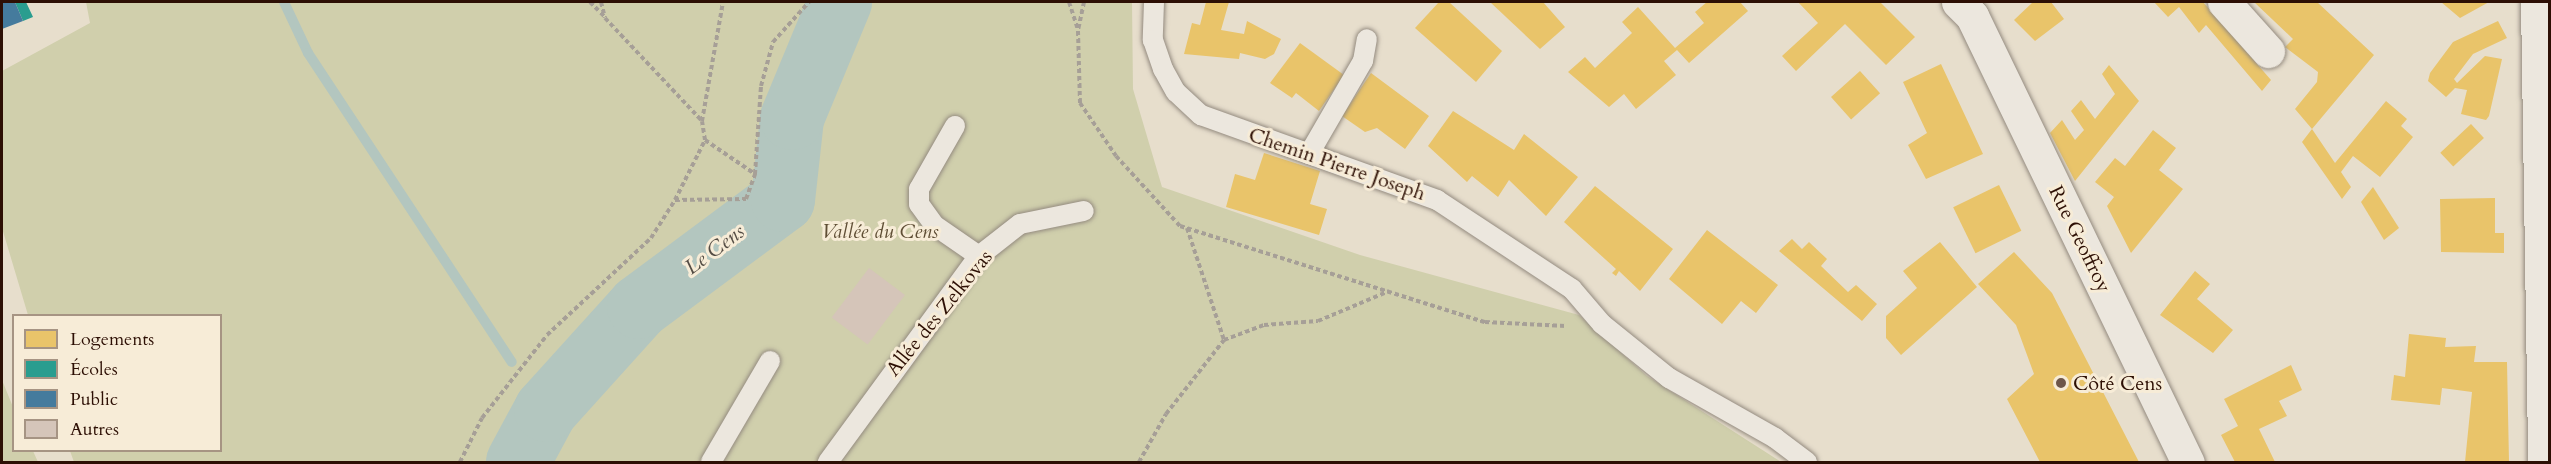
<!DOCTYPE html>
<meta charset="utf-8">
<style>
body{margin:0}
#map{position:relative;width:2551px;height:464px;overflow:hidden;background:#e7decc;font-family:Cardo,serif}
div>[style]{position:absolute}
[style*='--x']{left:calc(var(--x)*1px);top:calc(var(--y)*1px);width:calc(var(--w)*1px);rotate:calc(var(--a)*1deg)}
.green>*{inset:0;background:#d0cfac}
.homes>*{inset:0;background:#e9c46a;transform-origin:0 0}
.schools>*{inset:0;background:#2a9d8f}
.public>*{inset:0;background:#457b9d}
.stream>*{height:10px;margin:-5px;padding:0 5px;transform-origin:5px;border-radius:5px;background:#b3c6bf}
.river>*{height:64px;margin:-32px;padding:0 32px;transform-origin:32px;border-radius:32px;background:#b3c6bf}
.building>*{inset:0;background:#d5c5b9;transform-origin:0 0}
.path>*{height:4px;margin-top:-2px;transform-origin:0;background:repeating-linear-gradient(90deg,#a69f97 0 4.5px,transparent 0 7.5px)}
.roads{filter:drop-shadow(0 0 2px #948b80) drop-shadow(0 0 2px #948b80)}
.lane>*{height:20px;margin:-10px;padding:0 10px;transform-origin:10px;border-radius:10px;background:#ece7de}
.street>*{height:33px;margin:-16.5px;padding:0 16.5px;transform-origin:16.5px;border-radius:16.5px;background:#ece7de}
.dots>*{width:16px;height:16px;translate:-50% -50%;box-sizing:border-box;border:3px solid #f7ecd7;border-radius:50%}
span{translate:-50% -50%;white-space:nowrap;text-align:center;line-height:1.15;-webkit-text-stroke:6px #f7ecd7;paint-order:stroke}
.street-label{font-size:20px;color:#2d0f04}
.park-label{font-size:20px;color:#5f4e35;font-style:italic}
.poi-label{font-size:20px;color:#2d0f04}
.left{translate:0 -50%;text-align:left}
.water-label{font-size:21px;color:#544c44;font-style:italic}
.frame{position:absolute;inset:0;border:3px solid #2d0f04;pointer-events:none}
.legend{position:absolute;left:12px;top:314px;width:210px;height:138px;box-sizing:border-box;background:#f7ecd7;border:2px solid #a69483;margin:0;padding:8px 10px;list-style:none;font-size:18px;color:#2d0f04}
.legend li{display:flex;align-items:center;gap:12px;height:30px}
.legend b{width:30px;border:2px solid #a69483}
</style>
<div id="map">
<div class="green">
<i style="clip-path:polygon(86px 2px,1132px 2px,1133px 89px,1162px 187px,1360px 255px,1579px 315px,1647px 376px,1781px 462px,74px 462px,70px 451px,220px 450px,220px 316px,28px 315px,2px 228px,2px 71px,90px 23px)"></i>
<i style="clip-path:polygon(2px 380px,13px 407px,14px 450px,33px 451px,38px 462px,2px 462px)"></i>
</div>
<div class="homes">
<i style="clip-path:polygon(1206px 2px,1229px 2px,1221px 30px,1244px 34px,1247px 21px,1281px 39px,1274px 54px,1265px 59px,1240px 53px,1239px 59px,1184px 54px,1192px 23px,1200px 25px)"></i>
<i style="clip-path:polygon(1439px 2px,1449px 2px,1502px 51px,1476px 82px,1415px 28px)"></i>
<i style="clip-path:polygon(1490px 2px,1543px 2px,1565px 27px,1540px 49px)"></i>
<i style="clip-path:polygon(1707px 2px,1740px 2px,1748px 11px,1689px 63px,1677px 50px,1664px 61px,1676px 75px,1636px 109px,1624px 94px,1609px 107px,1568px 72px,1585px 57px,1595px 68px,1632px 33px,1622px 22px,1638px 7px,1675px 48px,1704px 23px,1695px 12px)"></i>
<i style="clip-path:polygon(1798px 2px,1880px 2px,1915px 37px,1886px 65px,1845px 24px,1796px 71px,1782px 56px,1818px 23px)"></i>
<i style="clip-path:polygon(2033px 2px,2051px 2px,2064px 19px,2035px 41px,2014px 20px)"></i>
<i style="clip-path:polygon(2154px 2px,2203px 2px,2271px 80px,2262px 91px,2206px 25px,2199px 33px,2179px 7px,2168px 17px)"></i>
<i style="clip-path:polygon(2254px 2px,2317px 2px,2374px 55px,2312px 129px,2295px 109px,2317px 82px,2318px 72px,2285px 47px,2293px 39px)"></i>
<i style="clip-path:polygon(2441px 2px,2489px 2px,2460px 18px)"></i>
<i style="clip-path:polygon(2498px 21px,2507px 38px,2473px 54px,2454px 79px,2457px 83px,2485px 56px,2502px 59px,2489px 116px,2486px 120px,2461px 114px,2467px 90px,2455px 88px,2446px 97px,2428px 81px,2430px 73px,2453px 42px)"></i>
<i style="clip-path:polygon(1300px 43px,1344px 75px,1319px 111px,1296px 93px,1292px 98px,1270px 83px)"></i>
<i style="clip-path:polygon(1941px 64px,1983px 154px,1926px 179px,1908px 145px,1927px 133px,1903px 82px)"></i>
<i style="clip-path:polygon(2109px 65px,2139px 101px,2075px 181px,2050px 133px,2062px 120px,2075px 140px,2084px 130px,2071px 111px,2081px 100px,2095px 119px,2115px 94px,2102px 74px)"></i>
<i style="left:1860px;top:71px;width:30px;height:39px;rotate:48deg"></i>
<i style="clip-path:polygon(1371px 73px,1429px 116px,1405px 149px,1377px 128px,1365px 132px,1342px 116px)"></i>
<i style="clip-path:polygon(2386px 101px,2407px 119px,2401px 126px,2413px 137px,2380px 177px,2353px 156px,2341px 172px,2351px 187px,2342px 199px,2302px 142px,2312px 129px,2335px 163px)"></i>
<i style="clip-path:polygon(1453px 111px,1514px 150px,1524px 134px,1578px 177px,1546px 216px,1509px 180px,1498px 197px,1472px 176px,1467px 182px,1428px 146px)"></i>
<i style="left:2471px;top:124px;width:19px;height:42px;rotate:47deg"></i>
<i style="clip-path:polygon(2153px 130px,2176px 148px,2159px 170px,2183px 189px,2131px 253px,2107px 206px,2114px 197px,2095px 182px,2115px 158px,2125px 166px)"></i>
<i style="clip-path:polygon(1264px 153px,1320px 171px,1310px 204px,1327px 209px,1319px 235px,1226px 207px,1235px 174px,1255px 180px)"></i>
<i style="left:1999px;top:185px;width:51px;height:51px;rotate:64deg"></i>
<i style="clip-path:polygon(1595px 186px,1673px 249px,1640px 291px,1619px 271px,1616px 276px,1612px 273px,1616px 269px,1564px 222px)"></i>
<i style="clip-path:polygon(2373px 187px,2399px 228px,2384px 240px,2361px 202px)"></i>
<i style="clip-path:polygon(2495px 198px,2495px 233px,2504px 233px,2504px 253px,2441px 252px,2440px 199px)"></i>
<i style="clip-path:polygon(1707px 230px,1778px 285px,1756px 313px,1741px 301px,1722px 324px,1669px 279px)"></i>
<i style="clip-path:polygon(1792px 239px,1802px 249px,1809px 242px,1827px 259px,1821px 266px,1848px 292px,1856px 285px,1877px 304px,1862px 321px,1779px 251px)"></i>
<i style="clip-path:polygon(1940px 242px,1977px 287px,1901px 355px,1886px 338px,1886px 316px,1917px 288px,1903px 271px)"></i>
<i style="clip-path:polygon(2014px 252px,2052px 293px,2139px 462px,2040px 462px,2007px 399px,2034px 374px,2016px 325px,1978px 284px)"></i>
<i style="clip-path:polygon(2195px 271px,2210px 284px,2197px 299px,2233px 330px,2213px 353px,2160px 315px)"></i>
<i style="clip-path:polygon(2409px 334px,2446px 338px,2445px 347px,2476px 346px,2474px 362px,2507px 362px,2509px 462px,2465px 462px,2472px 392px,2442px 388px,2440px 405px,2391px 400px,2394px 375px,2405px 377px)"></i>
<i style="clip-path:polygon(2291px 365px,2302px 390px,2279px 401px,2287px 416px,2259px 429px,2275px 462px,2235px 462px,2221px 435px,2238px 426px,2224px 399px)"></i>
</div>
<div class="schools">
<i style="clip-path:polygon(15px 2px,26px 2px,33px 17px,23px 21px)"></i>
</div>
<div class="public">
<i style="clip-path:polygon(2px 2px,15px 2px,23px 21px,2px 29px)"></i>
</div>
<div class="stream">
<i style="--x:284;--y:2;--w:56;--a:64.8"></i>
<i style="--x:308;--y:53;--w:370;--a:56.6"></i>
<i style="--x:534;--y:393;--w:21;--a:55"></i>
</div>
<div class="river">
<i style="--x:518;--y:462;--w:59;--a:-61.7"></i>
<i style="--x:546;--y:410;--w:139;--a:-47.9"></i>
<i style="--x:639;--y:307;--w:179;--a:-36.6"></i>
<i style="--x:783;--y:200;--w:82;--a:-83.7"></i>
<i style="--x:792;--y:118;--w:126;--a:-67.5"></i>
</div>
<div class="building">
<i style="left:869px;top:268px;width:45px;height:62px;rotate:37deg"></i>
</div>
<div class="path">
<i style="--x:590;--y:2;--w:21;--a:45"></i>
<i style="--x:601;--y:2;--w:16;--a:76"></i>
<i style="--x:605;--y:18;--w:141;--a:46.7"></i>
<i style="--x:1069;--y:2;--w:29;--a:72"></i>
<i style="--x:1084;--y:2;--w:30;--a:102"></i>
<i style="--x:1078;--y:31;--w:72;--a:88.4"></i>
<i style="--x:1080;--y:103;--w:64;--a:55.8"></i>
<i style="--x:1116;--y:156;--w:95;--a:47.6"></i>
<i style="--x:1180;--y:226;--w:320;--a:17.5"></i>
<i style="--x:1485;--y:322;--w:81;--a:2.8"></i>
<i style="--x:705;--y:140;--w:60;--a:34.2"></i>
<i style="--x:675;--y:200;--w:71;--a:-0.8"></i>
<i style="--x:746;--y:199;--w:27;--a:-70"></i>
<i style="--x:755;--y:174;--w:88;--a:-86.1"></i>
<i style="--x:761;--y:86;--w:46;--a:-74.7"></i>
<i style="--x:773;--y:42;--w:54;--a:-48"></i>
<i style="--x:1187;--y:228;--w:118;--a:71.7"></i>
<i style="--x:460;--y:462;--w:49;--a:-63.4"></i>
<i style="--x:482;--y:418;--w:105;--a:-51.9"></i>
<i style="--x:547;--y:335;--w:142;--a:-43"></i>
<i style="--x:651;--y:238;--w:45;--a:-57.7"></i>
<i style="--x:675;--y:200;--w:67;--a:-63.4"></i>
<i style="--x:705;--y:140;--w:19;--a:-99"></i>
<i style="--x:702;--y:121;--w:121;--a:-80"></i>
<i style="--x:1139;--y:462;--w:55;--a:-60.6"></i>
<i style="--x:1166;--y:414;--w:94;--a:-51.9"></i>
<i style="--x:1224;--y:340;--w:43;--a:-20.6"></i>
<i style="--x:1264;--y:325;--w:54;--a:-4.2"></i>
<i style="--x:1318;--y:321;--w:77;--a:-22.9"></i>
</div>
<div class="roads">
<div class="lane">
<i style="--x:1154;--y:2;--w:38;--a:92"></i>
<i style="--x:1153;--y:40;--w:31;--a:71"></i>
<i style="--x:1163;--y:69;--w:26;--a:61"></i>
<i style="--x:1176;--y:92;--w:34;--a:43"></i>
<i style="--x:1201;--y:115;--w:251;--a:19.8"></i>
<i style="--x:1437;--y:200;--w:162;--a:33.4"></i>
<i style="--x:1572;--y:289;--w:46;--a:49.4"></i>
<i style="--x:1602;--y:324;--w:86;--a:38.9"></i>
<i style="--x:1669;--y:378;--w:122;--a:29.5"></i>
<i style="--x:1775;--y:438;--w:40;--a:37"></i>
<i style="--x:955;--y:126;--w:73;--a:119.7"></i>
<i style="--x:919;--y:189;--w:15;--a:90"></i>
<i style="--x:919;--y:204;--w:26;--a:54"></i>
<i style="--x:934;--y:225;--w:55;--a:34.6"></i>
<i style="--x:1309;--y:154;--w:108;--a:-59.9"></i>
<i style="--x:1363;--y:61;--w:22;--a:-80"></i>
<i style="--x:711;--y:462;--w:117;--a:-59.7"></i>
<i style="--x:828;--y:462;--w:255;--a:-53.8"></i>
<i style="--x:979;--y:256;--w:52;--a:-38"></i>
<i style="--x:1020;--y:224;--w:65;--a:-11.5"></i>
</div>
<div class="street">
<i style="--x:1958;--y:2;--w:20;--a:45"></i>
<i style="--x:1972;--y:16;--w:496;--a:64.2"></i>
<i style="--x:2224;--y:2;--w:66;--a:48.1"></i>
<i style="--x:2537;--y:2;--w:460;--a:89.1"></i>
</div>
</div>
<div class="dots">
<i style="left:2061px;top:383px;background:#6e574a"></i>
</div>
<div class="street-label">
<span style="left:1337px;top:164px;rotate:19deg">Chemin Pierre Joseph</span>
<span style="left:2080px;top:239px;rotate:64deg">Rue Geoffroy</span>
<span style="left:939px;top:313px;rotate:-51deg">Allée des Zelkovas</span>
</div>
<div class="park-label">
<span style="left:880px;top:231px">Vallée du Cens</span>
</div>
<div class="poi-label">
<span class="left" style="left:2073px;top:383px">Côté Cens</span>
</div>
<div class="water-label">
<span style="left:715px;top:250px;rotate:-37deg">Le Cens</span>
</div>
<div class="frame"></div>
<ul class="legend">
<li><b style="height:16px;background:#e9c46a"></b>Logements</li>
<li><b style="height:16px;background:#2a9d8f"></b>Écoles</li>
<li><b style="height:16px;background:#457b9d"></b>Public</li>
<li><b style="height:16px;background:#d5c5b9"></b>Autres</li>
</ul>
</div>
